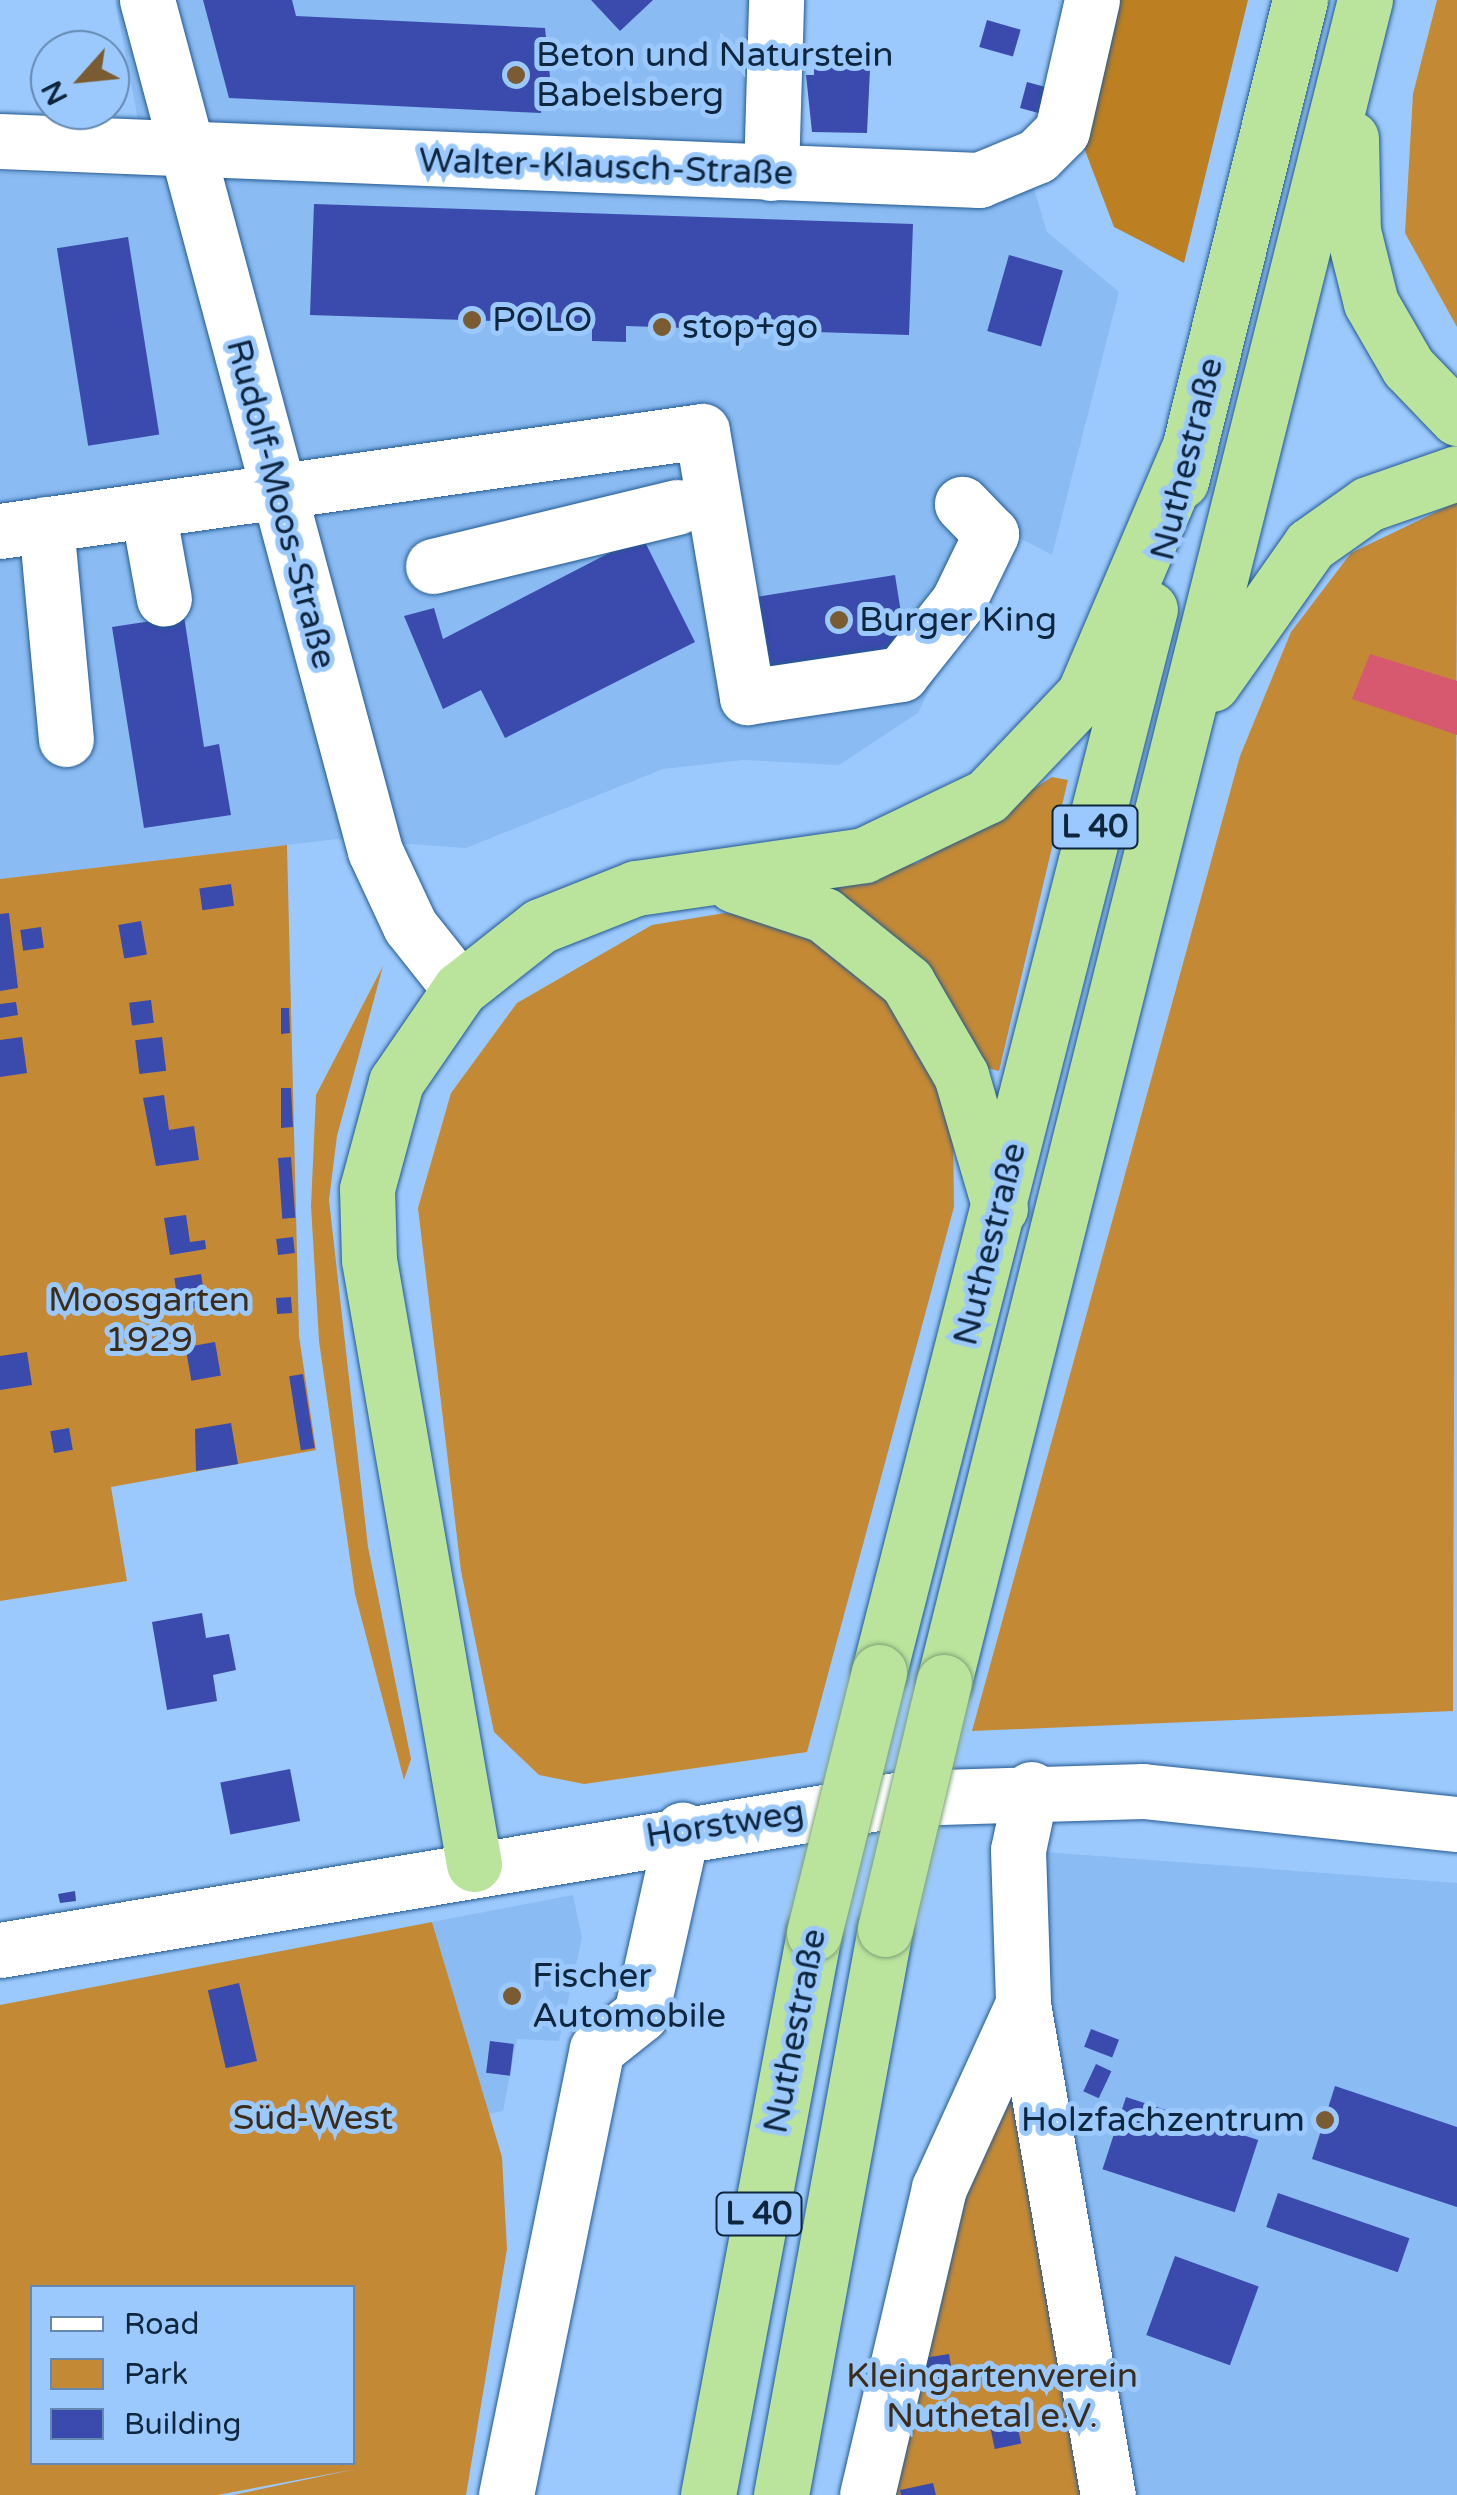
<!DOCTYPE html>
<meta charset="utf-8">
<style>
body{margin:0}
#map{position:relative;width:1457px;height:2495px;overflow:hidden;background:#9cc9fd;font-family:"Varela Round",sans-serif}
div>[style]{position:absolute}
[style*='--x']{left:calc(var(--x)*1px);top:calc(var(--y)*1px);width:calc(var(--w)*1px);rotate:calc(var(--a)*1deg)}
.built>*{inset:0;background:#8abbf2}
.green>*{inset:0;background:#c48935}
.forest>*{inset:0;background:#bc7f21}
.water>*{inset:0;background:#d6596f}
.building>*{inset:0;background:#3b4aad;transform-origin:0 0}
.roads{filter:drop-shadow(0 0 2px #245a93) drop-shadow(0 0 2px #245a93)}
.minor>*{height:55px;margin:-27.5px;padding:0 27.5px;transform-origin:27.5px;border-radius:27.5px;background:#fff}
.highway>*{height:55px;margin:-27.5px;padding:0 27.5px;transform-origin:27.5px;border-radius:27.5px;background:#bae39b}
.bridges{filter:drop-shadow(0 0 2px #7ea17b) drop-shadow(0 0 2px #7ea17b)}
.highway-bridge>*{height:55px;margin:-27.5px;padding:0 27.5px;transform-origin:27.5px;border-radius:27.5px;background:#bae39b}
.dots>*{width:28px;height:28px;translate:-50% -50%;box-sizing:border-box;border:5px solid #9cc9fd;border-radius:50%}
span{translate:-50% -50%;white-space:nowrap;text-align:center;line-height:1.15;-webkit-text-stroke:10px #9cc9fd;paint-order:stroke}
.shield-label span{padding:2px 8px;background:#9cc9fd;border:2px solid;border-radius:8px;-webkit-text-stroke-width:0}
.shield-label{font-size:32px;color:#0f263f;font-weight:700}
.poi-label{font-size:35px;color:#0f263f}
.left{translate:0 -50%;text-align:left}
.right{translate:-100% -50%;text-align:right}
.street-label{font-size:35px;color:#0f263f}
.park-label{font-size:35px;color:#3c2d1a}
.legend{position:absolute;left:30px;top:2285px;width:325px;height:180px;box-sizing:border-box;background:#9cc9fd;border:2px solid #6488b1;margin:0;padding:12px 18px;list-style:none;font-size:30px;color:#0f263f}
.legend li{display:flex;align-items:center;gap:20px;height:50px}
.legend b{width:50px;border:2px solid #6488b1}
.north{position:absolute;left:30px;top:30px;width:100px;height:100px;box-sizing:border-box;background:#9cc9fd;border:2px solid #6488b1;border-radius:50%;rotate:243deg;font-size:28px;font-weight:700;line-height:40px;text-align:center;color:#0f263f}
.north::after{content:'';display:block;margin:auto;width:35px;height:45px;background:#7b5b31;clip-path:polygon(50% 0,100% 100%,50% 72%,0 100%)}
</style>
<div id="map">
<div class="built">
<i style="clip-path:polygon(115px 0,776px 0,771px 173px,1031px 179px,1047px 232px,1119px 292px,1052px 555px,1006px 531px,918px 713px,839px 765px,743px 760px,663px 769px,466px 848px,337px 839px,0 879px,0 172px,123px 177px,139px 125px)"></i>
<i style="clip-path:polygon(1018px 1850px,1457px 1883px,1457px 2495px,1107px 2495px)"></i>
<i style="clip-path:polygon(573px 1895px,582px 1938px,559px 2041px,517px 2039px,503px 2111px,489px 2114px,432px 1922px)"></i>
</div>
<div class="green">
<i style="clip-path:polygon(1437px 0,1457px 0,1457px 327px,1405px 233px,1413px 94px)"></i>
<i style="clip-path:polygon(1457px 502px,1453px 1711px,972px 1731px,1240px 756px,1291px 632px,1351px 553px)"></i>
<i style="clip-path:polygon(1052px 777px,1068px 780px,999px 1071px,975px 1065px,773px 888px,917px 863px)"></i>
<i style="clip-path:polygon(287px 845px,299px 1336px,316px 1450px,111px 1487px,127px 1581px,0 1601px,0 879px)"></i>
<i style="clip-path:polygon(725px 913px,779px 921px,873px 975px,939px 1077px,953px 1133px,954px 1207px,807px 1752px,584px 1784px,539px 1775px,494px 1732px,461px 1571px,418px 1208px,451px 1093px,517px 1003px,652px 925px)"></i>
<i style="clip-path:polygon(383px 966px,337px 1136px,329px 1200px,368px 1547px,411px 1759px,404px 1780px,355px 1594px,319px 1341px,311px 1206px,316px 1095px)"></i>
<i style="clip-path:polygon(evenodd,432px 1922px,502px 2157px,507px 2249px,466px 2495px,233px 2495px,356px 2469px,217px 2495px,0 2495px,0 2005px,432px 1922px,32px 2288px,352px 2288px,352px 2462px,32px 2462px,32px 2288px)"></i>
<i style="clip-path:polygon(1023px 2004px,1107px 2495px,867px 2495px)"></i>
</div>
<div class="forest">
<i style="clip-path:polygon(1115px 0,1248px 0,1184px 263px,1114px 227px,1083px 145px)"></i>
</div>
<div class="water">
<i style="clip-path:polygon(1370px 654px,1457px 681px,1457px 735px,1352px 699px)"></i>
</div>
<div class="building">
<i style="clip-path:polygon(203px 0,292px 0,296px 16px,545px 28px,551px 87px,542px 87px,541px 113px,229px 98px)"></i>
<i style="clip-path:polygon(591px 0,653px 0,620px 31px)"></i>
<i style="left:987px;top:20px;width:35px;height:28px;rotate:16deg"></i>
<i style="clip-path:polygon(814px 47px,871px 48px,867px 133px,812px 132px,806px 75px,814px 75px)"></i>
<i style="left:1027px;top:82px;width:20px;height:27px;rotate:15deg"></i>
<i style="clip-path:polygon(314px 204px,913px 224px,909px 335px,626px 326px,626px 342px,592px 341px,592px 324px,310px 315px)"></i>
<i style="left:128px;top:237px;width:200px;height:72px;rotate:81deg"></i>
<i style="left:1009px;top:255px;width:56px;height:79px;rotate:16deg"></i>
<i style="clip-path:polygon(642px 536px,695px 642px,505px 738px,481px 690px,443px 709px,404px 616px,434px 608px,443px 639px)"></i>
<i style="left:895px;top:575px;width:81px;height:149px;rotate:81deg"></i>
<i style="clip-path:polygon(184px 616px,204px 747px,219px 744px,231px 815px,144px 828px,112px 627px)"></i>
<i style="left:231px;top:884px;width:22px;height:32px;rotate:82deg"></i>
<i style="clip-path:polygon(9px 913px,18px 988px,0 991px,0 914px)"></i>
<i style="left:141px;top:921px;width:34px;height:23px;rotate:80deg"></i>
<i style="left:41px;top:927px;width:21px;height:21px;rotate:82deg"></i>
<i style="left:151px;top:1000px;width:23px;height:22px;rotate:83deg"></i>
<i style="clip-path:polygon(16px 1002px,18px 1015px,0 1018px,0 1004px)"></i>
<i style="clip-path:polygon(281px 1008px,289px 1008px,290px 1033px,281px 1034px)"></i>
<i style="clip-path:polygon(22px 1037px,27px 1073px,0 1077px,0 1040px)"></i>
<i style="left:162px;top:1037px;width:34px;height:27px;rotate:83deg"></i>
<i style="clip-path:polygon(281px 1088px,291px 1088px,293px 1127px,281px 1128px)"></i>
<i style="clip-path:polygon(164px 1095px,169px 1130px,194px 1126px,199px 1160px,156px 1166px,143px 1098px)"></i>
<i style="left:291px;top:1157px;width:61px;height:13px;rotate:86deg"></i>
<i style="clip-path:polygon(186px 1215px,190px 1242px,205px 1240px,206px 1249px,170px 1255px,164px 1218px)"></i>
<i style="left:293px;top:1237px;width:16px;height:17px;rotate:83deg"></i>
<i style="left:201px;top:1274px;width:33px;height:27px;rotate:81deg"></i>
<i style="left:291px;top:1297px;width:16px;height:15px;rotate:86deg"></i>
<i style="left:215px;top:1342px;width:34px;height:30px;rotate:80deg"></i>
<i style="clip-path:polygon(27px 1352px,32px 1385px,0 1390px,0 1356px)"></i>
<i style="left:303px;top:1374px;width:75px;height:14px;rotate:81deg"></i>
<i style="clip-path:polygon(231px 1423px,238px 1464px,196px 1471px,195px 1429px)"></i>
<i style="left:69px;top:1428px;width:22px;height:19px;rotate:80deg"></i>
<i style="clip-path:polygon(202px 1613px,206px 1638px,229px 1634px,236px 1670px,213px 1675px,217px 1701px,167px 1710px,152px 1622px)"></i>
<i style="left:290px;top:1769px;width:53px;height:71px;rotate:79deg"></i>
<i style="clip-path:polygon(75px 1891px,76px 1901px,60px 1903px,58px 1894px)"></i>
<i style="left:239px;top:1983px;width:80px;height:32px;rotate:77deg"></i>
<i style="left:1091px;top:2029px;width:30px;height:19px;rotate:21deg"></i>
<i style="left:490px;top:2041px;width:24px;height:32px;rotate:7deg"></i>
<i style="left:1096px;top:2064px;width:17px;height:30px;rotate:25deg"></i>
<i style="clip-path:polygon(1335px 2086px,1457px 2127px,1457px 2207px,1312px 2159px)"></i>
<i style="left:1126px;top:2097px;width:139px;height:76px;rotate:18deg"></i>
<i style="left:1278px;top:2193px;width:139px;height:36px;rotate:19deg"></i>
<i style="left:1175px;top:2256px;width:89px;height:84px;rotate:20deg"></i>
<i style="left:949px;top:2354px;width:26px;height:27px;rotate:81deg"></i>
<i style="left:1016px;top:2419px;width:25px;height:27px;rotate:78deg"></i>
<i style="clip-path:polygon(933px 2483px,936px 2495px,901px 2495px,900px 2490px)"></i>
</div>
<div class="roads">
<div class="minor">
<i style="--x:147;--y:0;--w:881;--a:75"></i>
<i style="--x:375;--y:851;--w:83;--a:65"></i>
<i style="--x:410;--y:926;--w:80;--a:51.6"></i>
<i style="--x:0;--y:141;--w:980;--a:2.28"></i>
<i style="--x:979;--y:180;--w:63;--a:-22.5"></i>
<i style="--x:1037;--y:156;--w:35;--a:-45"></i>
<i style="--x:1062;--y:131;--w:134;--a:-77.1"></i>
<i style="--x:771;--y:173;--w:173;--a:-88.3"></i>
<i style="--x:148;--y:511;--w:89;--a:79.7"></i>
<i style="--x:46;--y:524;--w:216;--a:84.7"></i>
<i style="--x:0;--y:531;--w:709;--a:-8.11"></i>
<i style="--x:702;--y:431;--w:270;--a:80.4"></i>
<i style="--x:747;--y:697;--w:156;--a:-8.5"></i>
<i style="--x:901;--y:674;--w:92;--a:-51.6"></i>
<i style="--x:958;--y:602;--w:76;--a:-64.1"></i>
<i style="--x:991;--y:534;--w:42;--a:-134"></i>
<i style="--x:433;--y:566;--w:251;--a:-13.6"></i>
<i style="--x:1031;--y:1789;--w:62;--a:102"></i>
<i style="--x:1018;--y:1850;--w:154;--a:88.1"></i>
<i style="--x:1023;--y:2004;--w:498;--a:80.2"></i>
<i style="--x:0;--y:1950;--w:920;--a:-9.51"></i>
<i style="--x:907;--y:1798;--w:236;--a:-1.7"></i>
<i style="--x:1143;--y:1791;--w:316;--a:6"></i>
<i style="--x:506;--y:2495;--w:455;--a:-78.5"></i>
<i style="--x:597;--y:2049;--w:56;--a:-38.5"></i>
<i style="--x:641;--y:2014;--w:189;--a:-77.4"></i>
<i style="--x:867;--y:2495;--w:315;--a:-76.8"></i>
<i style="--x:939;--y:2188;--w:202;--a:-65.5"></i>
</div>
<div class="highway">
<i style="--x:1351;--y:138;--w:93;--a:88.8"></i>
<i style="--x:1353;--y:231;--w:74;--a:76"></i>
<i style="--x:1371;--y:303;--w:74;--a:60"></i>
<i style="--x:1408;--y:367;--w:71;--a:46.1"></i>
<i style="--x:1181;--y:481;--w:496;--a:-76.1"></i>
<i style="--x:1212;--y:684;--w:170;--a:-54.8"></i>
<i style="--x:1310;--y:545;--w:71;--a:-35.3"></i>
<i style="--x:1368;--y:504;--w:94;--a:-19.2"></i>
<i style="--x:734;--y:885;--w:95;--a:18.4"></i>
<i style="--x:824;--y:915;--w:107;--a:38.9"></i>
<i style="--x:907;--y:982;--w:108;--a:59.9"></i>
<i style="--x:961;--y:1075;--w:139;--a:73.7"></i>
<i style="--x:879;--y:1672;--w:1097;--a:-75.7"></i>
<i style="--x:944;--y:1682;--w:1734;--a:-75.95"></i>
<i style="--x:474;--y:1864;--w:613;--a:-99.86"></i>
<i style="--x:369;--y:1260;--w:71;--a:-91.6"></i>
<i style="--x:367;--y:1189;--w:111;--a:-74.8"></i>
<i style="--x:396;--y:1082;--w:113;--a:-55.5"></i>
<i style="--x:460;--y:989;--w:102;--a:-38.2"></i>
<i style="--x:540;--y:926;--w:103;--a:-21.6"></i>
<i style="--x:636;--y:888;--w:230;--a:-8.2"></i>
<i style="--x:864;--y:855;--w:136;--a:-25.6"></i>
<i style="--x:987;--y:796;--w:141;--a:-46.4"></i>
<i style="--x:1084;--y:694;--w:270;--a:-66.9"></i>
<i style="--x:708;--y:2495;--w:572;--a:-79.32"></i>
<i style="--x:781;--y:2495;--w:575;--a:-79.59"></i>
</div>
</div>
<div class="bridges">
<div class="highway-bridge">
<i style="--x:885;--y:1929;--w:254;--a:-76.6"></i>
<i style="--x:814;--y:1933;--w:269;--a:-76"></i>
</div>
</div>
<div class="dots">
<i style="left:516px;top:75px;background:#7b5b31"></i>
<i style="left:472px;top:320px;background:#7b5b31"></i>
<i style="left:662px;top:327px;background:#7b5b31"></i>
<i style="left:839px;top:620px;background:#7b5b31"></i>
<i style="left:512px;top:1996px;background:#7b5b31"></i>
<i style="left:1325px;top:2120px;background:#7b5b31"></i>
</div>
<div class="shield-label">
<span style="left:1095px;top:827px">L 40</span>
<span style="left:759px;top:2214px">L 40</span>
</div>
<div class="poi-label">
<span class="left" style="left:536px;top:75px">Beton und Naturstein<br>Babelsberg</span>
<span class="left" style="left:492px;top:320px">POLO</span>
<span class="left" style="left:682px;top:327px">stop+go</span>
<span class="left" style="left:859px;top:620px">Burger King</span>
<span class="left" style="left:532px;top:1996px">Fischer<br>Automobile</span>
<span class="right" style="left:1305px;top:2120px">Holzfachzentrum</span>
</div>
<div class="street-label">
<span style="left:606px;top:167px;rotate:2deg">Walter-Klausch-Straße</span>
<span style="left:1187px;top:459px;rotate:-76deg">Nuthestraße</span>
<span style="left:281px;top:504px;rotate:75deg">Rudolf-Moos-Straße</span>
<span style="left:990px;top:1244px;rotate:-76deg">Nuthestraße</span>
<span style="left:725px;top:1824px;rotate:-9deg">Horstweg</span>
<span style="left:795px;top:2031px;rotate:-79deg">Nuthestraße</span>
</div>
<div class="park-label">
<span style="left:149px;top:1320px">Moosgarten<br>1929</span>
<span style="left:313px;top:2118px">Süd-West</span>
<span style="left:992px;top:2396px">Kleingartenverein<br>Nuthetal e.V.</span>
</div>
<ul class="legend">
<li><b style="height:12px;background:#fff"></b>Road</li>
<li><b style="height:28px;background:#c48935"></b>Park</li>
<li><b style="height:28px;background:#3b4aad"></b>Building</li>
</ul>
<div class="north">N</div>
</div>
